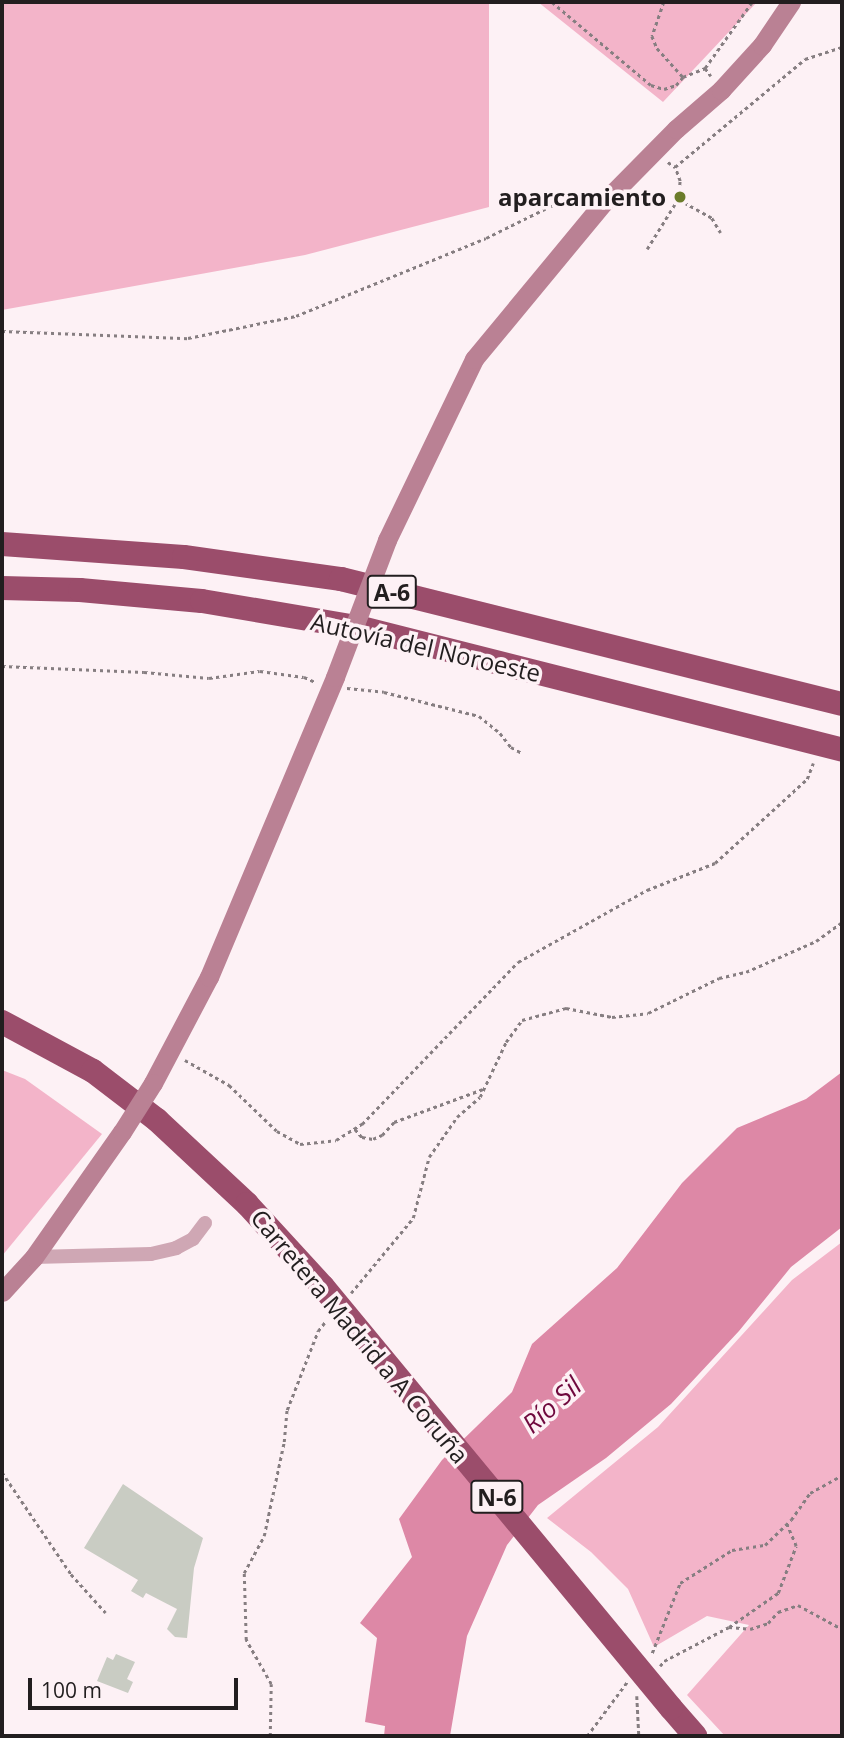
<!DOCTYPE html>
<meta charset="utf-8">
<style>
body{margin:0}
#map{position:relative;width:844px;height:1738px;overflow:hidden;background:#fdf1f5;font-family:"Open Sans",sans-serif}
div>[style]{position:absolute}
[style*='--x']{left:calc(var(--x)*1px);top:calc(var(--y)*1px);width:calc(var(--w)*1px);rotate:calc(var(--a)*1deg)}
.green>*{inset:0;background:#f3b4c9}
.water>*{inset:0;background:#dd88a6}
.building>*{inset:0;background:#c9ccc3}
.path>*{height:2.5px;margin-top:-1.25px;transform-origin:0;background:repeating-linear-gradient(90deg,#867e81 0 3.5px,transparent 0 7px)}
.street>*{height:14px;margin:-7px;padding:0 7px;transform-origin:7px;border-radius:7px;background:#cfa7b4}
.secondary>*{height:19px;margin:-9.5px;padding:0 9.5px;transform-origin:9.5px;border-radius:9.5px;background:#ba8194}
.highway>*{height:24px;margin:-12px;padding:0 12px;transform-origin:12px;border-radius:12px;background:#9b4d6b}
.secondary-bridge>*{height:19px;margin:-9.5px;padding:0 9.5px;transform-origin:9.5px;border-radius:9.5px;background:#ba8194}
.highway-bridge>*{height:24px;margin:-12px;padding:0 12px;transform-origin:12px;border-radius:12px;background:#9b4d6b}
.dots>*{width:19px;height:19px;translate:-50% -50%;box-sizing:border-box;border:4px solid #fdf1f5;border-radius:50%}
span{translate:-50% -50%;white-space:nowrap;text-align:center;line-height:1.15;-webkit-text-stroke:7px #fdf1f5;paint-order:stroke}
.shield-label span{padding:2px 5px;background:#fdf1f5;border:2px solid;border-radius:5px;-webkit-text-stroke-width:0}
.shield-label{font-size:23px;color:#221e1f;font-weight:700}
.poi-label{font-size:24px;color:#221e1f;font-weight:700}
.right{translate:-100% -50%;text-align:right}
.street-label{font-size:24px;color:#221e1f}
.water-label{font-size:26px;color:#6f083d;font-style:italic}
.frame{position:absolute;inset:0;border:4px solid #221e1f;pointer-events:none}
.scale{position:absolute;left:28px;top:1678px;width:210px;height:32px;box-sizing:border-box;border:4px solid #221e1f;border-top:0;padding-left:9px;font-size:21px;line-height:24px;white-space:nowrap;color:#221e1f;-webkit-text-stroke:5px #fdf1f5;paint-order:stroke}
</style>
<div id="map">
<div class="green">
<i style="clip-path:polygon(2px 2px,489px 2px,489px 207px,305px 255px,2px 310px)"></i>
<i style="clip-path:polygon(538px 2px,757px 2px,663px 102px)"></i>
<i style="clip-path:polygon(2px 1070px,25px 1079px,102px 1134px,2px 1256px)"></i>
<i style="clip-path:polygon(842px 1242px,842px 1736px,725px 1736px,687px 1695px,749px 1625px,707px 1616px,654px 1647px,628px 1589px,591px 1552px,547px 1518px,658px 1427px,792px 1280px)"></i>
</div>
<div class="water">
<i style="clip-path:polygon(842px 1072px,842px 1227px,791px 1267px,739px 1331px,671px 1404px,606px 1458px,538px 1505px,507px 1545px,467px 1636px,450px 1736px,384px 1736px,385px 1726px,365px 1722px,377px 1638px,360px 1623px,412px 1557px,399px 1519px,442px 1460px,512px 1392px,532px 1344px,617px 1268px,682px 1183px,737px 1128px,806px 1099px)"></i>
</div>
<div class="building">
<i style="clip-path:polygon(123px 1484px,203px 1538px,194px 1568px,187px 1638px,175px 1637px,167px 1629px,177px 1609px,146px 1593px,143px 1598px,131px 1591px,138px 1580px,84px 1548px)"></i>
<i style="clip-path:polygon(116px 1654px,135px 1662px,127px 1679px,133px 1682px,128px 1693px,97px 1681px,107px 1657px,113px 1660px)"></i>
</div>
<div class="path">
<i style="--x:552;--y:2;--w:129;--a:40"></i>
<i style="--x:651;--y:85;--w:14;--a:17"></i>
<i style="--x:664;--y:89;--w:13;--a:-18"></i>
<i style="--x:676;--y:85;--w:11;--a:-49"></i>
<i style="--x:664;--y:2;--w:36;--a:109"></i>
<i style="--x:652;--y:36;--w:13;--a:67"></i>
<i style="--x:657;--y:48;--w:39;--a:48"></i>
<i style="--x:683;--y:77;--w:24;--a:-22"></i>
<i style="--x:705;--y:68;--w:10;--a:53"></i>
<i style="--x:705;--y:68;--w:81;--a:-54.5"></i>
<i style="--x:668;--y:162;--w:9;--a:36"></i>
<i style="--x:675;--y:167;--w:169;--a:-39.7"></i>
<i style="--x:805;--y:59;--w:39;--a:-18"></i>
<i style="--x:678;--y:199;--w:39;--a:29"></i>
<i style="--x:712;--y:218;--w:17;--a:59"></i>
<i style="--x:647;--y:249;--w:59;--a:-58.2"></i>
<i style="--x:678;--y:199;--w:18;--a:-84"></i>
<i style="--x:680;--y:181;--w:15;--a:-110"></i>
<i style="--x:2;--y:331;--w:186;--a:2.2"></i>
<i style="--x:188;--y:338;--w:110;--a:-11.5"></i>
<i style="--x:296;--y:316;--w:205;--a:-22.3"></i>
<i style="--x:486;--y:238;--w:81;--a:-26.3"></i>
<i style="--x:559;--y:202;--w:22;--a:0"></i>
<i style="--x:2;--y:666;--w:142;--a:2.4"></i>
<i style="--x:144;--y:672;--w:65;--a:5.3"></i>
<i style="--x:209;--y:678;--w:51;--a:-7.8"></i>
<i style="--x:260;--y:671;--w:44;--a:7.8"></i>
<i style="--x:304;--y:677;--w:12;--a:24"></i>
<i style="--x:347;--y:688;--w:37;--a:6"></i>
<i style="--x:384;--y:692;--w:98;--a:14.2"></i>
<i style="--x:479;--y:716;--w:27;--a:39"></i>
<i style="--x:500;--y:733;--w:18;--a:52"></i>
<i style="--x:511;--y:747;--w:13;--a:29"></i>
<i style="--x:185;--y:1060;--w:51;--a:29.6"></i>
<i style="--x:229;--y:1085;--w:66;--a:43.8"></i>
<i style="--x:277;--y:1131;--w:26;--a:29"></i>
<i style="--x:300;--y:1144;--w:36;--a:-6"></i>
<i style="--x:336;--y:1140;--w:31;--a:-32"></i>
<i style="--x:362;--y:1124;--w:225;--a:-46.1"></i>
<i style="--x:518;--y:962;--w:148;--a:-29.2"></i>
<i style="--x:647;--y:890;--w:73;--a:-21.7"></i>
<i style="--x:715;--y:863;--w:125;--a:-42.4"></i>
<i style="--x:807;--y:779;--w:17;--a:-69"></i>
<i style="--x:355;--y:1129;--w:11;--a:49"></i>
<i style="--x:362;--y:1137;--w:11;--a:10"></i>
<i style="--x:373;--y:1139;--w:10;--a:-24"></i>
<i style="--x:382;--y:1135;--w:18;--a:-47"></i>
<i style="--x:394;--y:1122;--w:95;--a:-20.3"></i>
<i style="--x:351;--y:1293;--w:97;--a:-50.4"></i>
<i style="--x:413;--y:1218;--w:63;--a:-75.3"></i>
<i style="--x:429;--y:1157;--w:49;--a:-55"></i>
<i style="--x:457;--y:1117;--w:30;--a:-41"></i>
<i style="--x:480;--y:1097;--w:61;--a:-64.7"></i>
<i style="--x:506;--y:1042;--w:27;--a:-54"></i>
<i style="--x:522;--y:1020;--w:46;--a:-15.3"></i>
<i style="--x:566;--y:1008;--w:47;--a:11.1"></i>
<i style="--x:612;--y:1017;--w:36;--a:-6"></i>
<i style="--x:648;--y:1013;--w:79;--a:-26.2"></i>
<i style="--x:719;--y:978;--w:28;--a:-13"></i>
<i style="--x:746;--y:972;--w:77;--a:-23.9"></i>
<i style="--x:816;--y:941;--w:32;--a:-36"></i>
<i style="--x:2;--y:1472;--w:123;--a:55.9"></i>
<i style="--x:71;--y:1574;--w:52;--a:48.1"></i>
<i style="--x:729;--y:1627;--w:21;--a:5"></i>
<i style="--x:750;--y:1629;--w:19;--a:-18"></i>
<i style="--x:768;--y:1623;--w:15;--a:-48"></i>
<i style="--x:778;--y:1612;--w:21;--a:-19"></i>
<i style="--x:798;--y:1605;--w:50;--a:28.6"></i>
<i style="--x:652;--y:1653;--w:75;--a:-68.2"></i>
<i style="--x:680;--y:1583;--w:62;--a:-32.4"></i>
<i style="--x:732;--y:1550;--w:33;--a:-9"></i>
<i style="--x:765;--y:1545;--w:36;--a:-44"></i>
<i style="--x:791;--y:1520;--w:33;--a:-55"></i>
<i style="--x:810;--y:1493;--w:37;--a:-29"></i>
<i style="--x:660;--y:1666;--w:6;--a:-51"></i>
<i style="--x:664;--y:1661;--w:73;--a:-27.6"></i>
<i style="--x:729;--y:1627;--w:60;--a:-34.8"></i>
<i style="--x:778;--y:1593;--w:50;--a:-69"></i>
<i style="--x:796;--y:1546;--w:23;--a:-113"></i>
<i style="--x:637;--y:1696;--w:40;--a:87.1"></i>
<i style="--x:270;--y:1736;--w:52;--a:-88.9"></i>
<i style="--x:271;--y:1684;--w:51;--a:-119.6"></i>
<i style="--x:246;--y:1640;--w:67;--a:-91.7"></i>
<i style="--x:244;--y:1573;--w:42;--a:-61.6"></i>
<i style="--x:264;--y:1536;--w:96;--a:-78"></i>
<i style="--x:284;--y:1442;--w:32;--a:-85"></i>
<i style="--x:287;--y:1410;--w:85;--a:-68.6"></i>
<i style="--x:318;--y:1331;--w:11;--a:-52"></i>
<i style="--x:587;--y:1736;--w:67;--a:-53.5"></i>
</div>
<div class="street">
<i style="--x:34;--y:1257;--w:117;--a:-1.5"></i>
<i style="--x:151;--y:1254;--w:26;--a:-13"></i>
<i style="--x:176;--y:1248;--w:19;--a:-28"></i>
<i style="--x:193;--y:1239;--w:20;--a:-53"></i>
</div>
<div class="secondary">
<i style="--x:387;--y:540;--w:201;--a:-64.3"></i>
<i style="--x:474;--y:359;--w:202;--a:-50.4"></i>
<i style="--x:603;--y:203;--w:104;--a:-45.4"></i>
<i style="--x:676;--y:129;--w:60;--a:-40.9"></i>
<i style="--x:721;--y:90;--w:61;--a:-47.7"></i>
<i style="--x:762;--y:45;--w:52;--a:-56"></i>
<i style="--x:153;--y:1083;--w:120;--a:-62.2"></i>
<i style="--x:209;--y:977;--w:325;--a:-67.2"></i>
<i style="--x:2;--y:1292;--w:47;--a:-47.6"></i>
<i style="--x:34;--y:1257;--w:153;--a:-54.9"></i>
</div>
<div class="highway">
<i style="--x:2;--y:544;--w:182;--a:4.1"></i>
<i style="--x:184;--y:557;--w:159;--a:8"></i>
<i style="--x:341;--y:579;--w:516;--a:14.01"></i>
<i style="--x:2;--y:588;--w:78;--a:1.5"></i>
<i style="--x:80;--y:590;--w:122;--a:5.2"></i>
<i style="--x:202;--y:601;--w:161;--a:9.6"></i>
<i style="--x:361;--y:628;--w:496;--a:14.2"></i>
<i style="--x:2;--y:1022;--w:103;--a:28.3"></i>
<i style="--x:93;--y:1071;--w:81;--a:37.4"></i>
<i style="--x:157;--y:1120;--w:123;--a:43"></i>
<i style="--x:247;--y:1204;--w:113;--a:47.5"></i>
<i style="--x:671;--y:1708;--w:37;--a:49"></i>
</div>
<div class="secondary-bridge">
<i style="--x:335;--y:677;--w:147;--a:-69.2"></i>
<i style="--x:122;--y:1132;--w:58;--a:-57.7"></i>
</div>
<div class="highway-bridge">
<i style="--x:323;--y:1287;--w:546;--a:50.42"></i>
</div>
<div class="dots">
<i style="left:680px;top:197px;background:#6b7b2a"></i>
</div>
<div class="shield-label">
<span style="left:392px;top:592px">A-6</span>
<span style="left:497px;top:1497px">N-6</span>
</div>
<div class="poi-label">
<span class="right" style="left:666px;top:197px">aparcamiento</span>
</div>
<div class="street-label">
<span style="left:426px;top:647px;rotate:13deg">Autovía del Noroeste</span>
<span style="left:360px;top:1336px;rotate:50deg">Carretera Madrid a A Coruña</span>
</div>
<div class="water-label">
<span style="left:552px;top:1405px;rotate:-42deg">Río Sil</span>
</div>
<div class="frame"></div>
<div class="scale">100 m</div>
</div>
